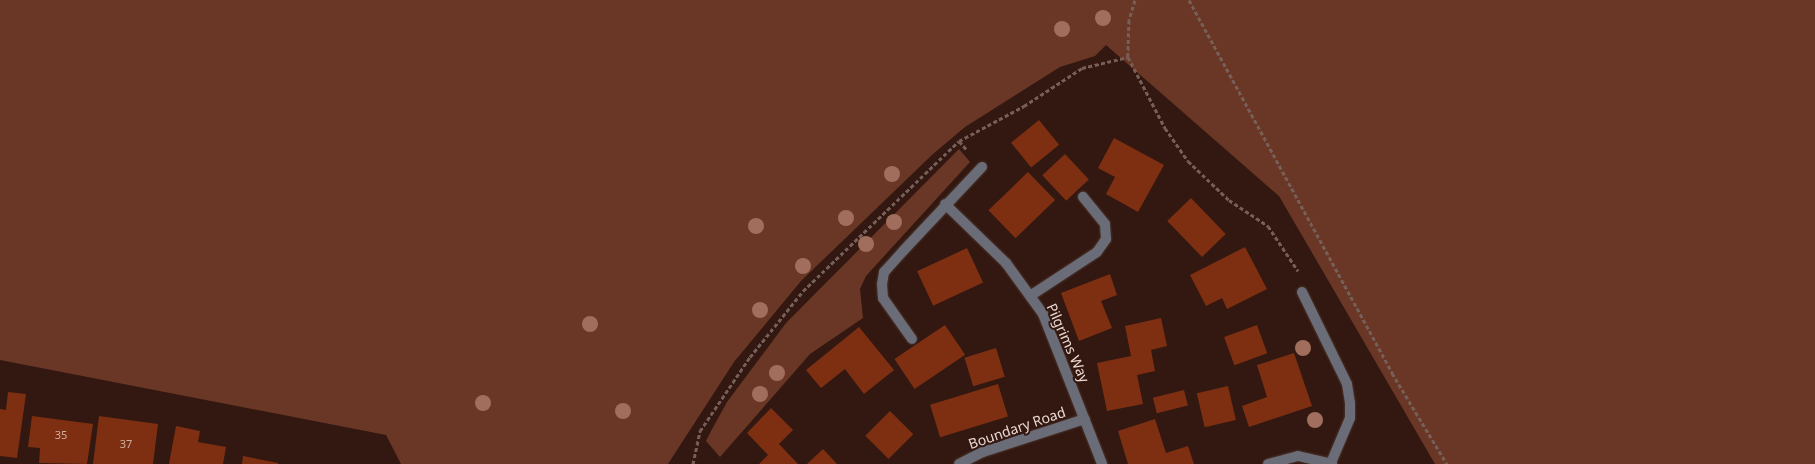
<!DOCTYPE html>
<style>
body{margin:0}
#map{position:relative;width:1815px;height:464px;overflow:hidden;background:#321810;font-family:"Noto Sans",sans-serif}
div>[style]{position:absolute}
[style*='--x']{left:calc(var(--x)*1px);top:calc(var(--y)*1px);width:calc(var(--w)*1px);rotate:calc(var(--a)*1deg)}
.green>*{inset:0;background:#6a3625}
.building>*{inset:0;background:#7e2f11;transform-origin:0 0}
.path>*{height:3px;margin-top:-1.5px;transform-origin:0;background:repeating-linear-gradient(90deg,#765f58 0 4px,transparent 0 6.5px)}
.roads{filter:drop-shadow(0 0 1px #4c332b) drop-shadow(0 0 1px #4c332b)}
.lane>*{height:10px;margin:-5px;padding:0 5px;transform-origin:5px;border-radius:5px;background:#6a6c78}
.street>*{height:10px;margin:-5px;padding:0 5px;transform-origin:5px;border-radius:5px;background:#6a6c78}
.trees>*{width:16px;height:16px;margin:-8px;border-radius:50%;background:#a16e5e}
span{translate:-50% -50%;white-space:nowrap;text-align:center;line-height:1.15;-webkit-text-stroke:4px #321810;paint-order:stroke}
.number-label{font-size:11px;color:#cfaea2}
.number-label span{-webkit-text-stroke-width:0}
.street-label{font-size:14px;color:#ead8d2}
</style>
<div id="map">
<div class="green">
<i style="clip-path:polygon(0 0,1815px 0,1815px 464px,1435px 464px,1279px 196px,1106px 45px,1095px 56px,1060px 67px,965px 127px,933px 154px,801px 281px,734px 362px,668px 464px,401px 464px,386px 435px,0 360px)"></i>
<i style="clip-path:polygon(959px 149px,970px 162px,866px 276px,860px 289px,863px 318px,810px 354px,720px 457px,706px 441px,711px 431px,727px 402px,786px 323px)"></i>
</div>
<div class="building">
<i style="left:1039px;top:120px;width:32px;height:36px;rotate:51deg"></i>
<i style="clip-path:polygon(1114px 138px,1164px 165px,1138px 212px,1106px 194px,1115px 177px,1098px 168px)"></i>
<i style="left:1065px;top:154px;width:35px;height:31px;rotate:47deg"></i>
<i style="left:1028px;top:172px;width:39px;height:55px;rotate:46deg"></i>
<i style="left:1191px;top:198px;width:50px;height:33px;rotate:46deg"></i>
<i style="clip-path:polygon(1245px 247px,1267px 289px,1227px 309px,1222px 298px,1206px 306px,1190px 275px)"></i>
<i style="left:967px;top:248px;width:38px;height:55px;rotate:65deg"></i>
<i style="clip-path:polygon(1110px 274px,1117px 295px,1101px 301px,1112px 328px,1079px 341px,1061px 293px)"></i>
<i style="clip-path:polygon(1161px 318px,1167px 346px,1151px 350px,1155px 371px,1137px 375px,1143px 404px,1107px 411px,1097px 363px,1131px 356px,1125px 326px)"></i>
<i style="left:945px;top:325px;width:36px;height:61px;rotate:56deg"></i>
<i style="left:1257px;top:325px;width:30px;height:35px;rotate:70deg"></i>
<i style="clip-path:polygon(859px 327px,894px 370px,864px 394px,845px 369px,821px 388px,806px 370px)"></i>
<i style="left:996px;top:348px;width:30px;height:33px;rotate:73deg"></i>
<i style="clip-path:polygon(1294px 353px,1312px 406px,1249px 427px,1242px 406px,1267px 397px,1257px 365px)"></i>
<i style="left:998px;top:384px;width:34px;height:71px;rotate:73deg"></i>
<i style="left:1228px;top:386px;width:35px;height:32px;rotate:77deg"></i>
<i style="left:1184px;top:390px;width:16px;height:32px;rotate:76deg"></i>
<i style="clip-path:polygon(8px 392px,26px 394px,17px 458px,0 456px,0 409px,6px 410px)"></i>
<i style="clip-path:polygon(771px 408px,793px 430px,779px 444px,798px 464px,759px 464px,768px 455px,747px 433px)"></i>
<i style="left:890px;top:411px;width:33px;height:35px;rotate:45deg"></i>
<i style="clip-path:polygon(32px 416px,93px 424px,87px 464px,39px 463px,40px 448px,28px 447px)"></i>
<i style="clip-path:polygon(99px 416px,158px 424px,153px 464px,93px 464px)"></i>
<i style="clip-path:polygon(1155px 419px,1166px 453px,1188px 446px,1194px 464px,1128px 464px,1118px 431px)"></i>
<i style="clip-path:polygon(176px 426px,200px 431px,198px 442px,226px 447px,223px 464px,169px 464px)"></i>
<i style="clip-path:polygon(823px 449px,837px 464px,807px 464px)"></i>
<i style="clip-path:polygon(243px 456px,278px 463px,278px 464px,242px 464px)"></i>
</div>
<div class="path">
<i style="--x:1135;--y:0;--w:21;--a:107"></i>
<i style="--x:1129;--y:20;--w:37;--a:92"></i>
<i style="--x:1128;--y:57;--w:80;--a:62.5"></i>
<i style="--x:1165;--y:128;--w:40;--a:55.1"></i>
<i style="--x:1188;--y:161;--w:57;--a:43.6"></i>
<i style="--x:1229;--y:200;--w:47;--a:33.7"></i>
<i style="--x:1268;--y:226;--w:54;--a:56.3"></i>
<i style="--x:1189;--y:0;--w:425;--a:61.4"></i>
<i style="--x:1392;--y:373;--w:106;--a:58.9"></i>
<i style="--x:959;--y:141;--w:12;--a:48"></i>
<i style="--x:693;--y:464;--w:34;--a:-78"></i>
<i style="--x:700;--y:431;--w:89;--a:-56"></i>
<i style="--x:750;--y:357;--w:85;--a:-51.2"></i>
<i style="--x:803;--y:291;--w:216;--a:-43.9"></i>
<i style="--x:959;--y:141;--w:74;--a:-28.3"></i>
<i style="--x:1024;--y:106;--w:69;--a:-33.2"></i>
<i style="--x:1082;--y:68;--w:47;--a:-13.4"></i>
</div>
<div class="roads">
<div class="lane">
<i style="--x:904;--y:250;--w:30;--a:132"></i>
<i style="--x:884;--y:272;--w:12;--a:99"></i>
<i style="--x:882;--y:284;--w:14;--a:86"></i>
<i style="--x:883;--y:298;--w:50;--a:54.7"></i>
<i style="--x:1302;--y:292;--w:102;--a:63.9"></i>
<i style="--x:1347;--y:384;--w:19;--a:81"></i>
<i style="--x:1350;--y:403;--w:15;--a:90"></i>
<i style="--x:1350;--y:418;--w:49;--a:112.9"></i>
<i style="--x:1030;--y:296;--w:80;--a:-33.3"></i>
<i style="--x:1097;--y:252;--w:16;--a:-55"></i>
<i style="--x:1106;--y:239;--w:15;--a:-94"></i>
<i style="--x:1105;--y:224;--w:35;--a:-129"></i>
</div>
<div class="street">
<i style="--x:945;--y:204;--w:85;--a:44"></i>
<i style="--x:1006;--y:263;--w:63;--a:54"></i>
<i style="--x:1043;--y:314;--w:161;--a:68.5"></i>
<i style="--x:904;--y:250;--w:114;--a:-46.8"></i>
<i style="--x:959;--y:464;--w:27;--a:-27"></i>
<i style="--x:983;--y:452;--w:107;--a:-17.9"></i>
<i style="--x:1268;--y:464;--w:31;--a:-15"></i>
<i style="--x:1298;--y:456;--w:35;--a:13"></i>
</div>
</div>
<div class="trees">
<i style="left:1103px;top:18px"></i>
<i style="left:1062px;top:29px"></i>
<i style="left:892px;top:174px"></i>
<i style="left:846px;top:218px"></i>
<i style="left:894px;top:222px"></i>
<i style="left:756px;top:226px"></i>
<i style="left:866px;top:244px"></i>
<i style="left:803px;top:266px"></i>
<i style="left:760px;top:310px"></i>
<i style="left:590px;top:324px"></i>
<i style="left:1303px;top:348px"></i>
<i style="left:777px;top:373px"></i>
<i style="left:760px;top:394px"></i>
<i style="left:483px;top:403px"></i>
<i style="left:623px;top:411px"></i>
<i style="left:1315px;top:420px"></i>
</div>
<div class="number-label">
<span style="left:61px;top:435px">35</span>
<span style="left:126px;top:444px">37</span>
</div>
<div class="street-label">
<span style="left:1068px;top:343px;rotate:66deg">Pilgrims Way</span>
<span style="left:1017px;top:428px;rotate:-19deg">Boundary Road</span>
</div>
</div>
